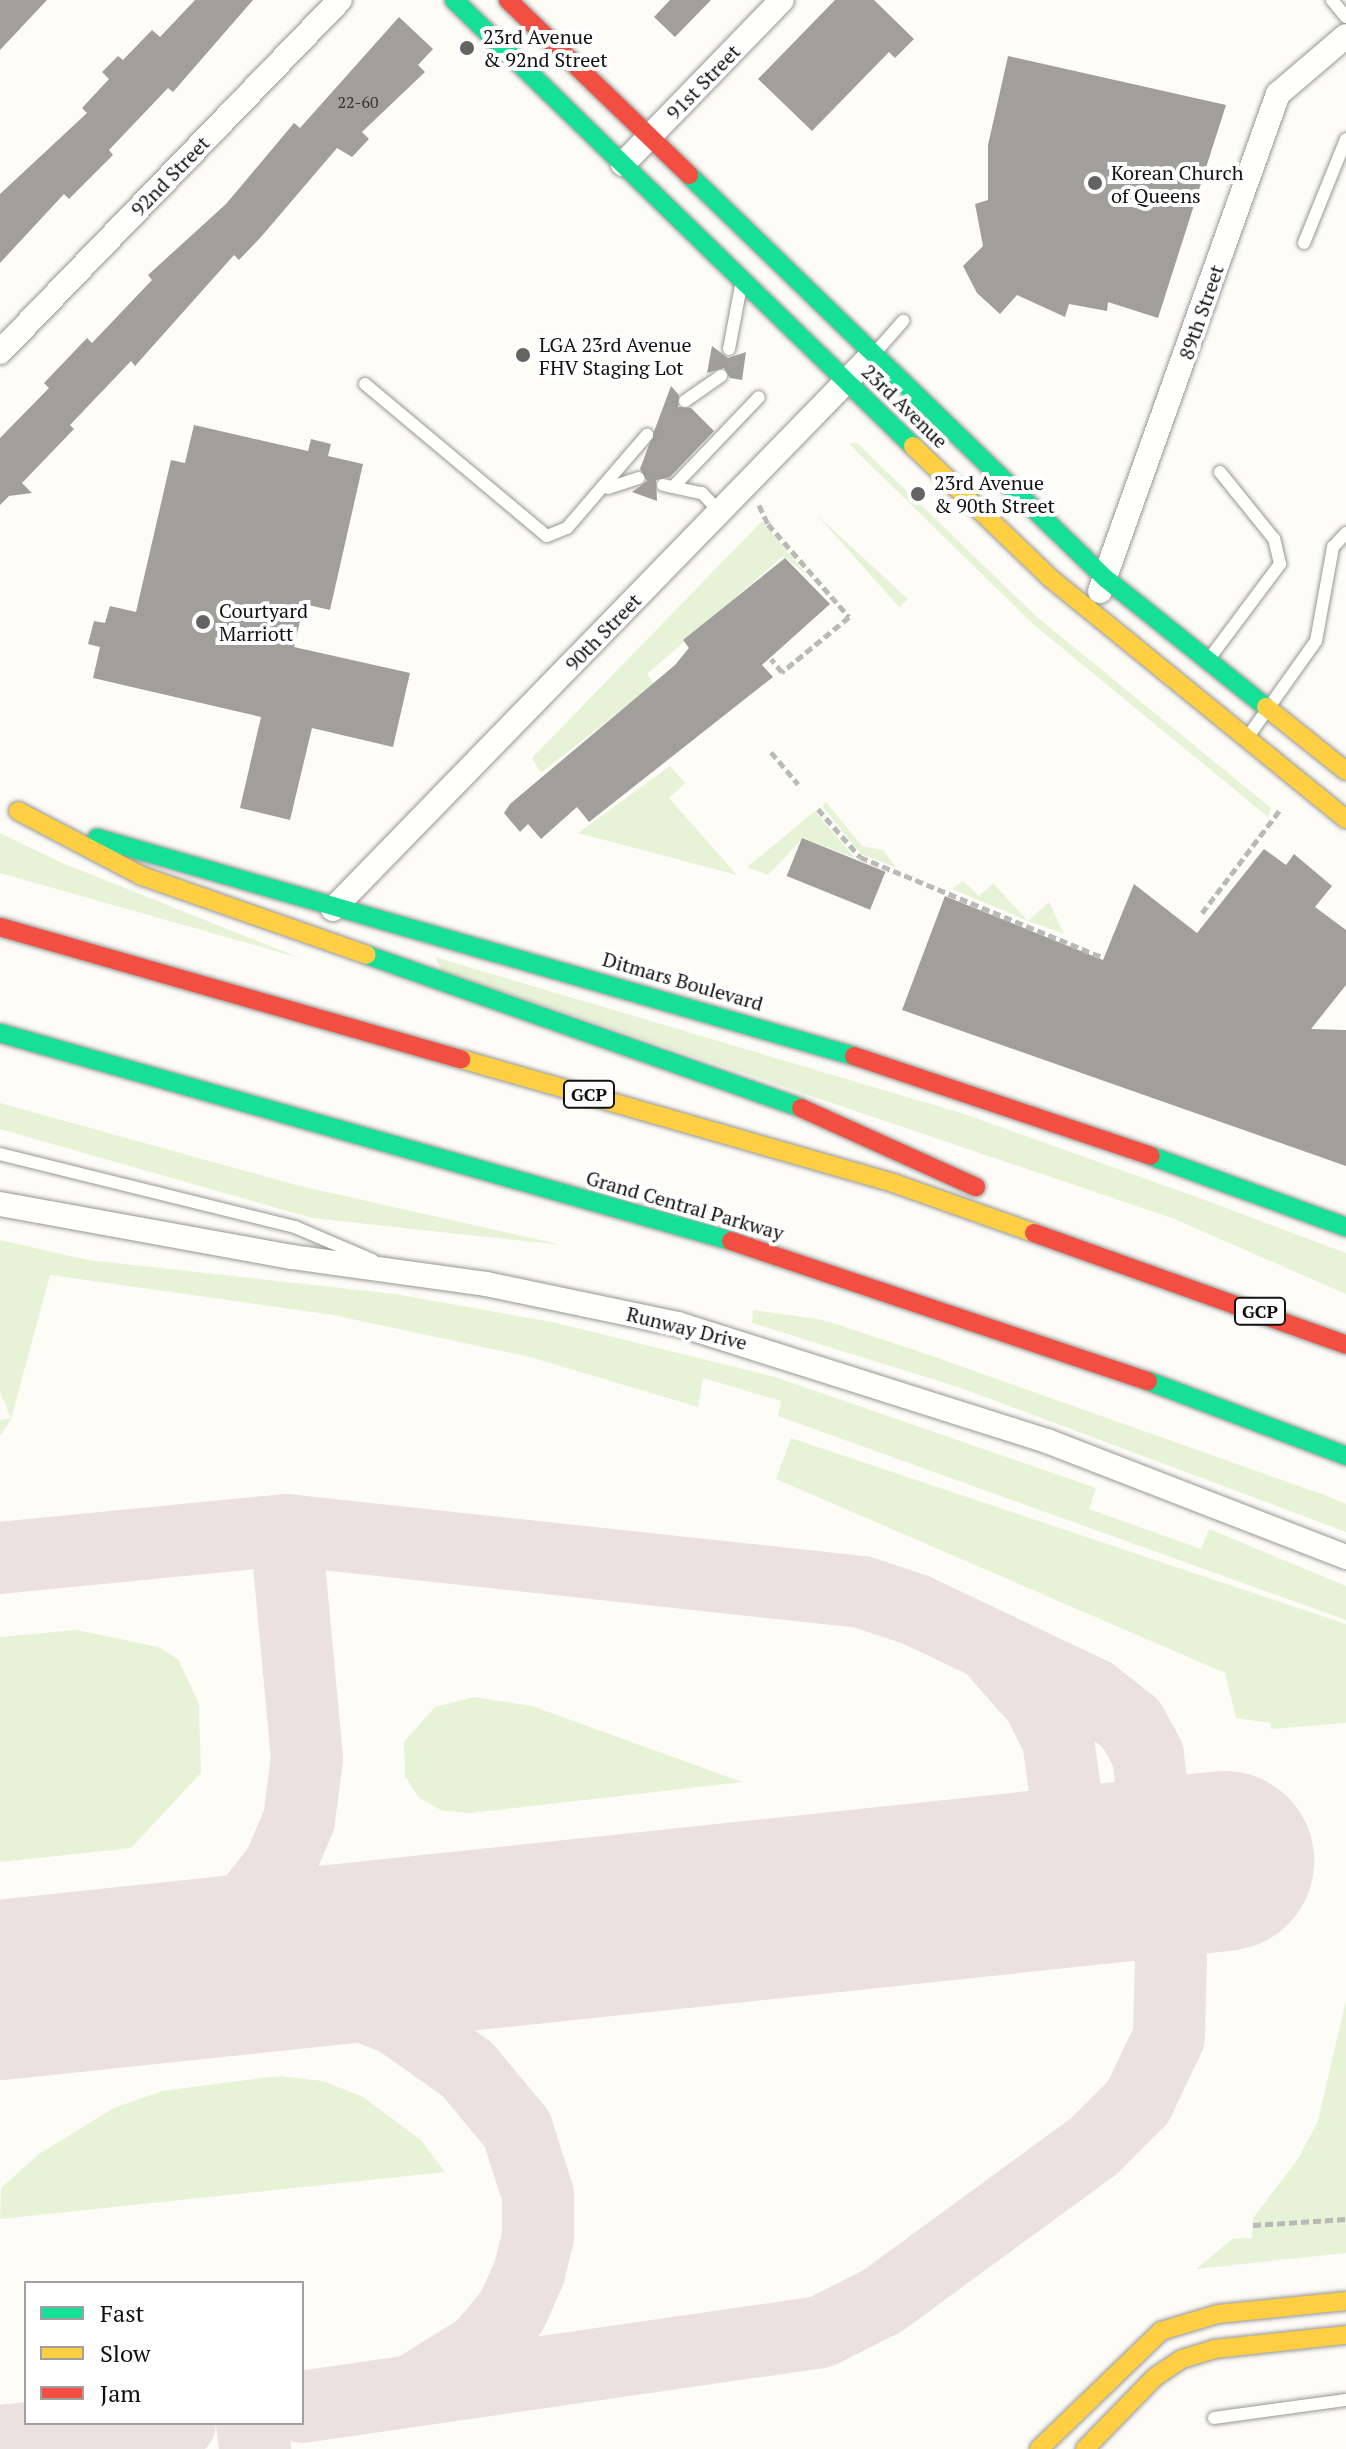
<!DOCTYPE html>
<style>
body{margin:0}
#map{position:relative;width:1346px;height:2449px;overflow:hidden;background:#fdfcf7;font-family:"PT Serif",serif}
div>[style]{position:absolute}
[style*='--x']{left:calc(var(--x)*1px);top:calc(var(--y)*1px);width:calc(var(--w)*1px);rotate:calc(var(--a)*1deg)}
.green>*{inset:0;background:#e7f3d7}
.taxiway>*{height:72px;margin:-36px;padding:0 36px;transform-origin:36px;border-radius:36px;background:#ebe1df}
.runway>*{height:180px;margin:-90px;padding:0 90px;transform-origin:90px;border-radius:90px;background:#ebe1df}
.building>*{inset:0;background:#a19f9c;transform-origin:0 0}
.path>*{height:5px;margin-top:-2.5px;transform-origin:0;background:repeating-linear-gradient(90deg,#b9b9b8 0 8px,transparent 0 12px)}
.roads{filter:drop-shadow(0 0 2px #979795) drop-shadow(0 0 2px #979795)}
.lane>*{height:12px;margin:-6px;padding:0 6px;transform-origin:6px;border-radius:6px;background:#fffffe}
.street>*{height:24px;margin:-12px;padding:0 12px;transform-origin:12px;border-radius:12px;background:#fffffe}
.fast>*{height:18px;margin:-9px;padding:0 9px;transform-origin:9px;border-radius:9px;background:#16e098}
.slow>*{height:18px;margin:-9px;padding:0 9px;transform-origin:9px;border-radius:9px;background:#ffcf43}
.jam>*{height:18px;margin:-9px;padding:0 9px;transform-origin:9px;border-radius:9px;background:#f24e42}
.dots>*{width:22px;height:22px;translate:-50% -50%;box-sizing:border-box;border:4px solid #fff;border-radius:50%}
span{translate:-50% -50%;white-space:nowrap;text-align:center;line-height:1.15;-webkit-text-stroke:8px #fff;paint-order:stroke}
.number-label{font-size:16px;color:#353434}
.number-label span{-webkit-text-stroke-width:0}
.shield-label span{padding:2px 6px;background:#fff;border:2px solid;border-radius:6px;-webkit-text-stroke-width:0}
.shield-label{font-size:18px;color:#111;font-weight:700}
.poi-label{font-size:20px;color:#111}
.left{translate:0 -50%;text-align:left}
.street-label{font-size:20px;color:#111}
.legend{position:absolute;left:24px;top:2281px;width:280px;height:144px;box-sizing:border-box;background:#fff;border:2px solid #a0a0a0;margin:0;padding:10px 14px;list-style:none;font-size:24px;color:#111}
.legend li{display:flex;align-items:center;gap:16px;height:40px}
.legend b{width:40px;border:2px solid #a0a0a0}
</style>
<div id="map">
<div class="green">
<i style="clip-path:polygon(857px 443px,1037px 617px,1271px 808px,1268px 817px,1033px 624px,849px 444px)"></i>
<i style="clip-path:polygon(817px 515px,908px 599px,899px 607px)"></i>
<i style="clip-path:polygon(762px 521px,807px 575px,783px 556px,647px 674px,654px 684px,541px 773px,532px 758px)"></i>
<i style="clip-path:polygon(670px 766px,685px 783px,669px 798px,737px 875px,578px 833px)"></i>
<i style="clip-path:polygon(826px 802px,862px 846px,883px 850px,897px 868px,861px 854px,822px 806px)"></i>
<i style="clip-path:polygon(815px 811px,855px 858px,803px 838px,768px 875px,747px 867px)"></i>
<i style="clip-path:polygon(0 833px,60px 862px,300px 958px,0 873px)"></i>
<i style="clip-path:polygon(963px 881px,979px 896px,993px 883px,1028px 921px,1049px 902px,1064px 934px,1028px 921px,952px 889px)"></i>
<i style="clip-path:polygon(435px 957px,961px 1113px,1205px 1200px,1346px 1253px,1346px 1294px,1172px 1218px,442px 971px)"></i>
<i style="clip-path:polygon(0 1103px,296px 1185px,562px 1245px,312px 1218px,0 1129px)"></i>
<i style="clip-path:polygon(0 1240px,88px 1260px,395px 1294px,552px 1322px,775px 1377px,1096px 1488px,1089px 1509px,1201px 1549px,1209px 1529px,1346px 1586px,1346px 1620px,778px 1416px,781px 1401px,703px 1378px,698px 1407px,530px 1357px,333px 1315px,50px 1275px,11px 1419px,0 1436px,0 1420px,11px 1418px,0 1392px)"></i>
<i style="clip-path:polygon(753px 1310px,823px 1320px,912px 1349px,1327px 1496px,1346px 1504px,1346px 1532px,961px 1388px,752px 1323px)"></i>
<i style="clip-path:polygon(791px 1438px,1346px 1624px,1346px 1723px,1271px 1729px,1270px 1723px,1236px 1718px,1225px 1673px,776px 1479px)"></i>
<i style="clip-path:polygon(77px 1630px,158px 1647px,178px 1659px,199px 1704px,201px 1773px,131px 1848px,0 1862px,0 1637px)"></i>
<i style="clip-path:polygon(474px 1697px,532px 1706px,742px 1782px,470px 1813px,443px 1811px,419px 1798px,405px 1776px,404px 1742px,435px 1707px)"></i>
<i style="clip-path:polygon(1346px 2000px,1346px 2253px,1196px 2269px,1232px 2239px,1252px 2238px,1253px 2218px,1298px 2159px,1318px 2121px)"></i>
<i style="clip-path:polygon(278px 2076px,323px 2081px,363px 2097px,421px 2140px,445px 2172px,0 2219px,1px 2188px,39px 2154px,114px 2108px,162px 2091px)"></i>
</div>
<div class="taxiway">
<i style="--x:0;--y:1558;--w:287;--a:-5.6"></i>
<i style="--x:286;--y:1530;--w:579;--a:6.14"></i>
<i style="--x:862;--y:1592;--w:57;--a:18.4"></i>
<i style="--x:916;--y:1610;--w:196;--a:25.4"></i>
<i style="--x:1093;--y:1694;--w:48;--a:38.3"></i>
<i style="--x:1131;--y:1724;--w:35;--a:61"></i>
<i style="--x:1148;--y:1755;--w:205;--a:83.6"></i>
<i style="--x:1171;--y:1959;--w:78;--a:91.5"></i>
<i style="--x:1169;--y:2037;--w:72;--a:115.5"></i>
<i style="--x:1138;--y:2102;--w:62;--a:135"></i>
<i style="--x:1094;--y:2146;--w:263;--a:143.8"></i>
<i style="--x:882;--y:2301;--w:68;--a:153.1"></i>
<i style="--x:821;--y:2332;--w:524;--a:171.78"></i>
<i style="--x:996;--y:1653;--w:65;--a:48.7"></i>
<i style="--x:1039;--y:1702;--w:42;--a:63.4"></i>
<i style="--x:1058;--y:1740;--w:137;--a:82"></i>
<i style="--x:220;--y:1969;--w:97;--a:11.3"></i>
<i style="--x:315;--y:1988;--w:87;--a:20.9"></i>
<i style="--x:396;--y:2019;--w:87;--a:35.2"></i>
<i style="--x:467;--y:2069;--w:78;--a:50.2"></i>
<i style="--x:517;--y:2129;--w:69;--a:72.3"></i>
<i style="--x:538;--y:2195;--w:42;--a:90"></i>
<i style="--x:538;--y:2237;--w:37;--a:104"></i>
<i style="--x:529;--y:2273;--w:42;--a:114.1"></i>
<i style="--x:512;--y:2311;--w:48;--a:130"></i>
<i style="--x:481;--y:2348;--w:72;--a:148.1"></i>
<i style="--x:129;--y:1977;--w:92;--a:-25.7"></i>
<i style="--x:212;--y:1937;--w:49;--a:-40.9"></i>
<i style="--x:249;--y:1905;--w:48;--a:-51.7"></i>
<i style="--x:279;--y:1867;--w:51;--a:-66.9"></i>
<i style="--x:299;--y:1820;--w:63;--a:-82.6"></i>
<i style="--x:307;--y:1758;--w:229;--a:-95.3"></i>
<i style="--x:252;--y:2423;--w:26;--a:83"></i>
<i style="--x:0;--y:2441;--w:181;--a:-5.7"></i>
</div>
<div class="runway">
<i style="--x:0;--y:1990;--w:1231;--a:-6.02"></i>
</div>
<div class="building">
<i style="clip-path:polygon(0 0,47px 0,0 50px)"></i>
<i style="clip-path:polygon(195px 0,253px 0,173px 92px,168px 88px,109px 150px,113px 155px,69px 199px,64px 194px,0 263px,0 194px,87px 113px,82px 108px,109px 79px,102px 72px,118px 56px,123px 60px,152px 30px,160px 37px)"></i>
<i style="clip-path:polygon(670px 0,711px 0,675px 37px,654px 17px)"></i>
<i style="clip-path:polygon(835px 0,874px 0,914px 39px,895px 58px,889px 52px,812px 131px,758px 79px)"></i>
<i style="clip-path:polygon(399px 17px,433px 49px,418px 65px,425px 72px,362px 132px,369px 139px,352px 157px,337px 148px,261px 237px,239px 260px,234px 255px,135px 366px,131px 361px,70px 425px,74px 429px,22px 483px,32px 493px,9px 496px,0 505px,0 438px,49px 388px,44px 383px,87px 338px,92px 343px,152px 280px,148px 275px,226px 204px,294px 123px,300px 128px)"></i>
<i style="clip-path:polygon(1008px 56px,1226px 105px,1158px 318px,1108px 302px,1107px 311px,1069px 304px,1065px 317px,1017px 295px,1000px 314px,977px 293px,963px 266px,983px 246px,975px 204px,988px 200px,988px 145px)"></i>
<i style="clip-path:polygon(712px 346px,728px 358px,746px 352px,742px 380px,730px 378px,724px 368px,707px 373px)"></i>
<i style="clip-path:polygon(671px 386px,679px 395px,678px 407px,691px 408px,714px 431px,670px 477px,656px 480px,657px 501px,632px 492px,647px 481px,640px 469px)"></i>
<i style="clip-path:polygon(194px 425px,308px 451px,311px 439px,331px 444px,328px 456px,363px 464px,330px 610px,304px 604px,294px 647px,410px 673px,393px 747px,312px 728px,290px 820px,240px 808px,261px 717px,93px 678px,100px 647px,88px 644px,94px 621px,105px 623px,110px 606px,136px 612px,171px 460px,185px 463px)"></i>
<i style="clip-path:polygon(785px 558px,830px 604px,762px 665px,773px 677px,589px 822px,577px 807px,541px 839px,528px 824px,520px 832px,504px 813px,510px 804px,675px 665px,689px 648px,683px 640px)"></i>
<i style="left:802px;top:838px;width:90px;height:41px;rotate:22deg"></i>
<i style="clip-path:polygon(1264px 849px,1286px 865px,1294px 854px,1332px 886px,1315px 907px,1346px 930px,1346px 985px,1311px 1029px,1346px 1030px,1346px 1166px,902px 1010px,945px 896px,1103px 960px,1134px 884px,1197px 933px)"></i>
</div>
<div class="path">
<i style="--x:759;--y:505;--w:21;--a:65"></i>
<i style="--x:768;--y:524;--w:123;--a:48.9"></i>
<i style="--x:849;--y:617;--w:87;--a:140.6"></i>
<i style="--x:782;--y:672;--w:17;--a:-130"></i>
<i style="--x:771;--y:752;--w:42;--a:49.8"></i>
<i style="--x:818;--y:809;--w:64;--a:48.8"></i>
<i style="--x:860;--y:857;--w:261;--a:22.5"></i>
<i style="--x:1202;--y:913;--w:129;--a:-52.9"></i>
<i style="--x:1253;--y:2225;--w:93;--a:-3.7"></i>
</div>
<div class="roads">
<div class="lane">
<i style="--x:1332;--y:0;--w:22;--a:51"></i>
<i style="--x:1304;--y:243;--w:112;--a:-68"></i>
<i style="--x:729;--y:349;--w:69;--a:-79.2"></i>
<i style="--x:875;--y:353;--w:43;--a:-48.8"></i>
<i style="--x:365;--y:384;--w:237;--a:39.9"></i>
<i style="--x:547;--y:536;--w:22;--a:-22"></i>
<i style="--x:567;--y:528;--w:123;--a:-49.3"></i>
<i style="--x:685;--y:401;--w:44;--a:-34.8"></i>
<i style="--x:663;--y:485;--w:40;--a:12"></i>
<i style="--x:702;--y:493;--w:26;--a:47"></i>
<i style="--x:673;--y:487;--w:124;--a:-46.3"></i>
<i style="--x:608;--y:488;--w:32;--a:-18"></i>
<i style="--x:1209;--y:659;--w:119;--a:-53.2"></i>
<i style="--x:1280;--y:564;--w:26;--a:-103"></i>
<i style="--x:1274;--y:539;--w:86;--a:-128.9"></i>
<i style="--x:1247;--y:738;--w:119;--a:-54.6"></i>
<i style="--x:1316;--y:641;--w:96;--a:-79.7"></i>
<i style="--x:1333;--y:547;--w:19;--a:-47"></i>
<i style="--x:0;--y:1154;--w:304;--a:13.9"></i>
<i style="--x:295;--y:1227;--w:84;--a:23.2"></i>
<i style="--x:1214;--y:2418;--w:133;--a:-7.8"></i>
</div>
<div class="street">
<i style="--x:623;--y:164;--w:228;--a:-45.9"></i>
<i style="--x:0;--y:352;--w:489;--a:-46"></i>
<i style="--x:1100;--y:591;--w:528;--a:-70.3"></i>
<i style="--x:1278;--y:94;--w:89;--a:-40.5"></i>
<i style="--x:333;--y:909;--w:773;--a:-45.79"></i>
<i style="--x:0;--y:1204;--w:297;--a:10.3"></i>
<i style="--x:292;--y:1257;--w:196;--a:7.9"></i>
<i style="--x:486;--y:1284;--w:196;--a:11.8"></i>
<i style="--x:678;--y:1324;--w:387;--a:17.6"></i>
<i style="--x:1047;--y:1441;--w:321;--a:21.2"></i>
</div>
<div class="fast">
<i style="--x:454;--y:0;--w:640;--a:44.18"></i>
<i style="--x:689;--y:175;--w:579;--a:44.09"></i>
<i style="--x:1105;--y:578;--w:206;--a:38.7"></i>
<i style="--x:97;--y:838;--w:788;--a:16.07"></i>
<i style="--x:367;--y:955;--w:460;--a:19.4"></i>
<i style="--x:0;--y:1033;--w:760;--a:15.88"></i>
<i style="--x:1151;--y:1156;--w:208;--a:20"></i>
<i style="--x:1148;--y:1381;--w:212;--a:20.7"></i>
</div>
<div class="slow">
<i style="--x:913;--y:446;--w:189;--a:43.9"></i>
<i style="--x:1049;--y:577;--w:383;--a:39.2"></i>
<i style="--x:1266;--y:707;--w:102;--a:38.7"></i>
<i style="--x:18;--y:811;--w:140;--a:27.7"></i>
<i style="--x:142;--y:876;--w:238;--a:19.3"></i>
<i style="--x:461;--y:1059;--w:453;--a:16"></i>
<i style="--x:896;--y:1184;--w:146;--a:19.5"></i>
<i style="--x:1039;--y:2449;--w:170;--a:-44"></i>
<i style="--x:1161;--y:2331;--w:59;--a:-16.6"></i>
<i style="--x:1218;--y:2314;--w:129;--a:-5.8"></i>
<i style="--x:1085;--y:2449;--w:100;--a:-45.8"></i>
<i style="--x:1155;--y:2377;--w:32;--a:-34"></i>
<i style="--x:1182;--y:2359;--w:34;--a:-17"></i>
<i style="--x:1214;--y:2349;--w:133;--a:-6.1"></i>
</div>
<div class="jam">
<i style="--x:508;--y:0;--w:252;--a:44"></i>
<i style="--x:0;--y:927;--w:480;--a:16"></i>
<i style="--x:854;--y:1056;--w:313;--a:18.6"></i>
<i style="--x:801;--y:1108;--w:192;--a:24.3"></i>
<i style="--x:1034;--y:1233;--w:331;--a:19.7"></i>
<i style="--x:731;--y:1241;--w:440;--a:18.6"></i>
</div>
</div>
<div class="dots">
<i style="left:467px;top:48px;background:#646362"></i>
<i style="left:1095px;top:183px;background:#646362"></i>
<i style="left:523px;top:355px;background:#646362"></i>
<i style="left:918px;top:494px;background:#646362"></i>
<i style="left:203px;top:622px;background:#646362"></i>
</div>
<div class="number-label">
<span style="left:358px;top:102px">22-60</span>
</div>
<div class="shield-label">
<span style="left:589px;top:1094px">GCP</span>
<span style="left:1260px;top:1311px">GCP</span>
</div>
<div class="poi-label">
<span class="left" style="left:483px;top:48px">23rd Avenue<br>&amp; 92nd Street</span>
<span class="left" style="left:1111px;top:184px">Korean Church<br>of Queens</span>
<span class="left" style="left:539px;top:356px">LGA 23rd Avenue<br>FHV Staging Lot</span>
<span class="left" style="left:934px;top:494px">23rd Avenue<br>&amp; 90th Street</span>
<span class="left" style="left:219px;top:622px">Courtyard<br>Marriott</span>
</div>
<div class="street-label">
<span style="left:703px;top:82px;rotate:-46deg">91st Street</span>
<span style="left:170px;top:176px;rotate:-46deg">92nd Street</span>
<span style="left:1201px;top:312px;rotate:-71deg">89th Street</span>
<span style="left:905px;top:406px;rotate:44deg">23rd Avenue</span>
<span style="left:603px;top:632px;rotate:-46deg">90th Street</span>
<span style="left:683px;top:981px;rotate:16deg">Ditmars Boulevard</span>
<span style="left:685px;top:1205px;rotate:16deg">Grand Central Parkway</span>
<span style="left:687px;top:1328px;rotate:14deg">Runway Drive</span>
</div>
<ul class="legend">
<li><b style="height:10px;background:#16e098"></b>Fast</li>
<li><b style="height:10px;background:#ffcf43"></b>Slow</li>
<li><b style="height:10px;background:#f24e42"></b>Jam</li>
</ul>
</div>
